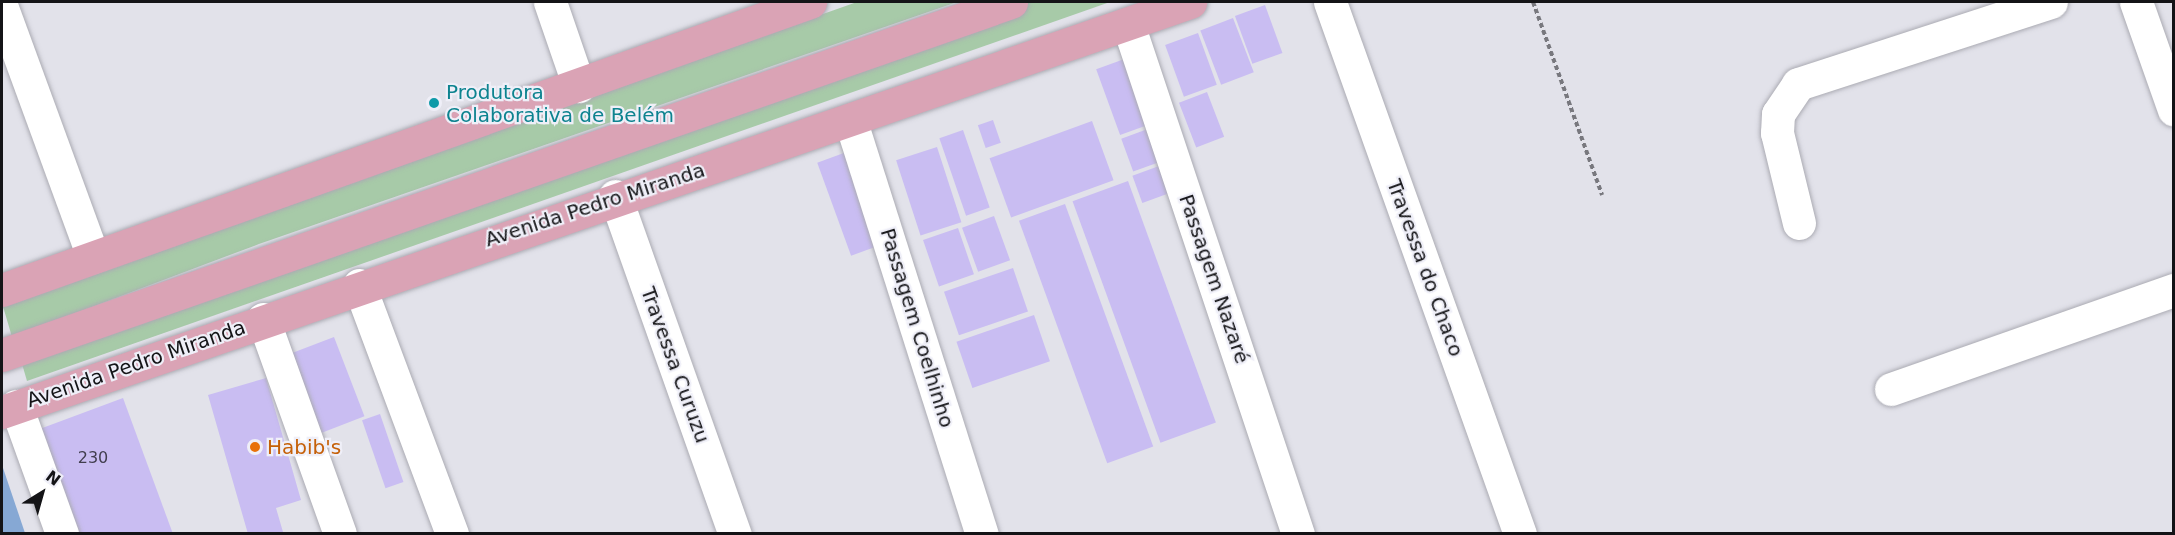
<!DOCTYPE html>
<meta charset="utf-8">
<style>
body{margin:0}
#map{position:relative;width:2175px;height:535px;overflow:hidden;background:#e2e2ea;font-family:"DejaVu Sans",sans-serif}
div>[style]{position:absolute}
[style*='--x']{left:calc(var(--x)*1px);top:calc(var(--y)*1px);width:calc(var(--w)*1px);rotate:calc(var(--a)*1deg)}
.green>*{inset:0;background:#a7caa8}
.water>*{inset:0;background:#86a8d4}
.building>*{inset:0;background:#c9bdf2;transform-origin:0 0}
.path>*{height:4px;margin-top:-2px;transform-origin:0;background:repeating-linear-gradient(90deg,#78787e 0 4.5px,transparent 0 7.5px)}
.roads{filter:drop-shadow(0 0 2px #ababb3) drop-shadow(0 0 2px #ababb3)}
.minor>*{height:33px;margin:-16.5px;padding:0 16.5px;transform-origin:16.5px;border-radius:16.5px;background:#fff}
.major>*{height:33px;margin:-16.5px;padding:0 16.5px;transform-origin:16.5px;border-radius:16.5px;background:#daa3b5}
.dots>*{width:16px;height:16px;translate:-50% -50%;box-sizing:border-box;border:3px solid #efeff8;border-radius:50%}
span{translate:-50% -50%;white-space:nowrap;text-align:center;line-height:1.15;-webkit-text-stroke:4.5px #efeff8;paint-order:stroke}
.number-label{font-size:16px;color:#413e4e}
.number-label span{-webkit-text-stroke-width:0}
.culture-label{font-size:20px;color:#0d838f}
.left{translate:0 -50%;text-align:left}
.street-label{font-size:20px;color:#141417}
.food-label{font-size:20px;color:#c56008}
.frame{position:absolute;inset:0;border:3px solid #141417;pointer-events:none}
.north{position:absolute;left:12px;top:463px;width:60px;height:60px;-webkit-text-stroke:4px #efeff8;paint-order:stroke;rotate:37deg;font-size:16px;font-weight:700;line-height:24px;text-align:center;color:#141417}
.north::after{content:'';display:block;margin:auto;width:21px;height:27px;background:#141417;clip-path:polygon(50% 0,100% 100%,50% 72%,0 100%)}
</style>
<div id="map">
<div class="green">
<i style="clip-path:polygon(857px 2px,957px 2px,259px 244px,12px 337px,2px 303px)"></i>
<i style="clip-path:polygon(1028px 2px,1110px 2px,27px 381px,20px 357px)"></i>
</div>
<div class="water">
<i style="clip-path:polygon(2px 465px,25px 533px,2px 533px)"></i>
</div>
<div class="building">
<i style="left:1265px;top:5px;width:51px;height:32px;rotate:70deg"></i>
<i style="left:1233px;top:18px;width:58px;height:35px;rotate:69deg"></i>
<i style="left:1198px;top:33px;width:55px;height:35px;rotate:70deg"></i>
<i style="left:1130px;top:57px;width:70px;height:36px;rotate:70deg"></i>
<i style="left:1207px;top:92px;width:48px;height:30px;rotate:69deg"></i>
<i style="left:993px;top:120px;width:24px;height:16px;rotate:71deg"></i>
<i style="left:1092px;top:121px;width:63px;height:109px;rotate:70deg"></i>
<i style="left:1156px;top:126px;width:35px;height:37px;rotate:70deg"></i>
<i style="left:963px;top:130px;width:82px;height:25px;rotate:71deg"></i>
<i style="left:937px;top:147px;width:79px;height:43px;rotate:72deg"></i>
<i style="left:852px;top:150px;width:99px;height:37px;rotate:70deg"></i>
<i style="left:1170px;top:162px;width:29px;height:40px;rotate:70deg"></i>
<i style="left:1128px;top:181px;width:257px;height:59px;rotate:70deg"></i>
<i style="left:1065px;top:204px;width:258px;height:49px;rotate:70deg"></i>
<i style="left:994px;top:216px;width:47px;height:34px;rotate:70deg"></i>
<i style="left:958px;top:228px;width:49px;height:37px;rotate:71deg"></i>
<i style="left:1013px;top:268px;width:46px;height:73px;rotate:71deg"></i>
<i style="left:1034px;top:315px;width:49px;height:82px;rotate:71deg"></i>
<i style="left:334px;top:337px;width:85px;height:47px;rotate:69deg"></i>
<i style="clip-path:polygon(266px 378px,301px 500px,276px 508px,283px 532px,248px 534px,208px 395px)"></i>
<i style="clip-path:polygon(123px 398px,173px 534px,75px 534px,37px 430px)"></i>
<i style="left:380px;top:414px;width:72px;height:19px;rotate:71deg"></i>
</div>
<div class="path">
<i style="--x:1533;--y:2;--w:205;--a:70.3"></i>
</div>
<div class="roads">
<div class="minor">
<i style="--x:550;--y:2;--w:89;--a:71"></i>
<i style="--x:1330;--y:2;--w:565;--a:70.35"></i>
<i style="--x:2136;--y:2;--w:114;--a:70.6"></i>
<i style="--x:2;--y:8;--w:265;--a:69.9"></i>
<i style="--x:1128;--y:24;--w:538;--a:71.57"></i>
<i style="--x:851;--y:122;--w:432;--a:72.4"></i>
<i style="--x:615;--y:196;--w:359;--a:70.5"></i>
<i style="--x:1799;--y:223;--w:93;--a:-103.7"></i>
<i style="--x:1777;--y:133;--w:19;--a:-87"></i>
<i style="--x:1778;--y:114;--w:36;--a:-56"></i>
<i style="--x:1798;--y:84;--w:266;--a:-18"></i>
<i style="--x:359;--y:285;--w:266;--a:69.5"></i>
<i style="--x:263;--y:319;--w:228;--a:70.3"></i>
<i style="--x:1891;--y:389;--w:300;--a:-19.3"></i>
<i style="--x:16;--y:406;--w:136;--a:70.2"></i>
</div>
<div class="major">
<i style="--x:2;--y:290;--w:858;--a:-19.62"></i>
<i style="--x:2;--y:355;--w:1069;--a:-19.28"></i>
<i style="--x:2;--y:412;--w:1257;--a:-19.04"></i>
</div>
</div>
<div class="dots">
<i style="left:434px;top:103px;background:#0f9aa8"></i>
<i style="left:255px;top:447px;background:#e8710a"></i>
</div>
<div class="number-label">
<span style="left:93px;top:458px">230</span>
</div>
<div class="culture-label">
<span class="left" style="left:446px;top:104px">Produtora<br>Colaborativa de Belém</span>
</div>
<div class="street-label">
<span style="left:595px;top:205px;rotate:-18deg">Avenida Pedro Miranda</span>
<span style="left:1425px;top:268px;rotate:70deg">Travessa do Chaco</span>
<span style="left:1214px;top:279px;rotate:71deg">Passagem Nazaré</span>
<span style="left:917px;top:328px;rotate:73deg">Passagem Coelhinho</span>
<span style="left:136px;top:364px;rotate:-19deg">Avenida Pedro Miranda</span>
<span style="left:675px;top:365px;rotate:70deg">Travessa Curuzu</span>
</div>
<div class="food-label">
<span class="left" style="left:267px;top:447px">Habib's</span>
</div>
<div class="frame"></div>
<div class="north">N</div>
</div>
